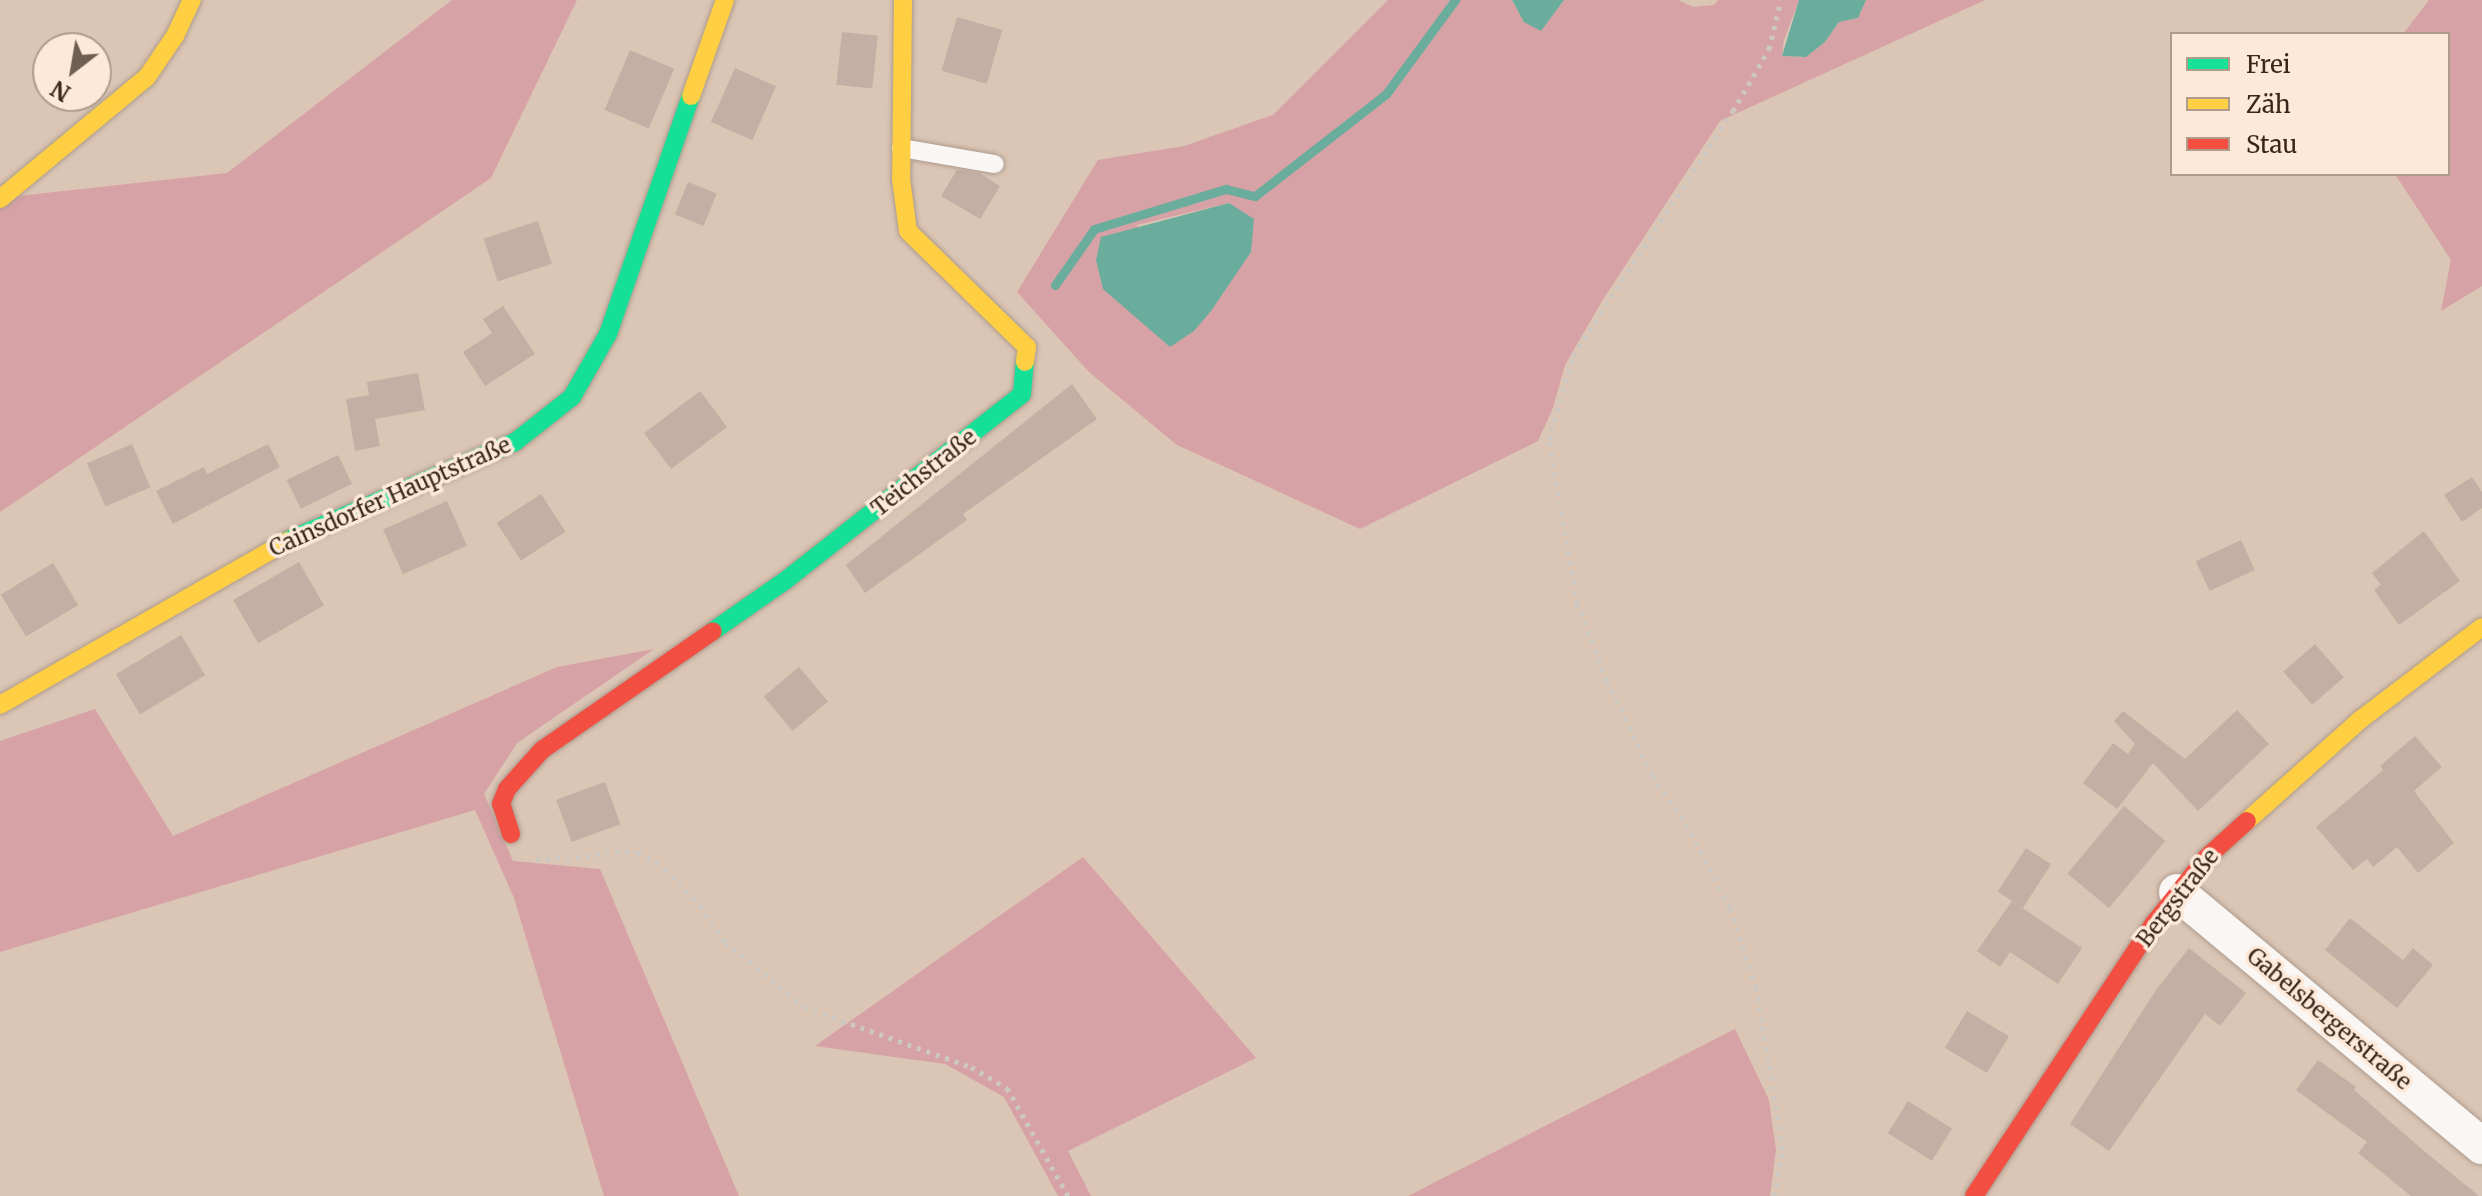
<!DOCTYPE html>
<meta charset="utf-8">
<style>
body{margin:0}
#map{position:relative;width:2482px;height:1196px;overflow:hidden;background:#dbc5b4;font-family:Merriweather,serif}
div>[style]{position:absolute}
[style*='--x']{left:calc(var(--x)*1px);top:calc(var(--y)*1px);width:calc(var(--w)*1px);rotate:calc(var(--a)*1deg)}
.green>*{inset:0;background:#d6a2a6}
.water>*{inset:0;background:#6bad9d}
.stream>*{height:9px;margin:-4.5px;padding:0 4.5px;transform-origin:4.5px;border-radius:4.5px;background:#6bad9d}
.building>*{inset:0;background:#c3afa4;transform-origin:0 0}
.path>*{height:5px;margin-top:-2.5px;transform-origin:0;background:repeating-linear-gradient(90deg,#cdc7c2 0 4px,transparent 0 10px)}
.roads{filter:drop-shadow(0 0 2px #ac9b8e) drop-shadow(0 0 2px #ac9b8e)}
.lane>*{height:18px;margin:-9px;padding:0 9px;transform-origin:9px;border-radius:9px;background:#faf6f4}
.street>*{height:36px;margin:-18px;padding:0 18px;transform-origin:18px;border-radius:18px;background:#faf6f4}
.fast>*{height:18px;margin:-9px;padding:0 9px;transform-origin:9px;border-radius:9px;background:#16e098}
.slow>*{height:18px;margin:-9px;padding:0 9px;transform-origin:9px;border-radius:9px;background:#ffcf43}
.jam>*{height:18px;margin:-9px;padding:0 9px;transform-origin:9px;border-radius:9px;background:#f24e42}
span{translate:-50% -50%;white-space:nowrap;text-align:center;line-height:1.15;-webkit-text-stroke:7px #fee9d9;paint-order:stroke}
.street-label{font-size:22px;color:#37281b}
.legend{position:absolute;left:2170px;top:32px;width:280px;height:144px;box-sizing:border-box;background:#fee9d9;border:2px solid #ae9c8d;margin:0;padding:10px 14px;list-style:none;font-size:24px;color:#37281b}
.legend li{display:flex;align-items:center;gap:16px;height:40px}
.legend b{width:40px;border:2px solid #ae9c8d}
.north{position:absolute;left:32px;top:32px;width:80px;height:80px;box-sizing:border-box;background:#fee9d9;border:2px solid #ae9c8d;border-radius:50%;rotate:211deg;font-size:22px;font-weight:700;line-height:32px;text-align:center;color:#37281b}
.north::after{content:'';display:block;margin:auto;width:28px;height:36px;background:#705f51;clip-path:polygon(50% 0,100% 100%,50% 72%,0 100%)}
</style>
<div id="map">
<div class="green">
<i style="clip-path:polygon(452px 0,577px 0,491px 178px,0 512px,0 198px,227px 173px)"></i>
<i style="clip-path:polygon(evenodd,1388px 0,1512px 0,1525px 22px,1560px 6px,1564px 0,1678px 0,1693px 7px,1714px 5px,1718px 0,1799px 0,1784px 40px,1782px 56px,1805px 57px,1825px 42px,1839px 22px,1858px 18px,1866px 0,1985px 0,1720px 121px,1602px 301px,1565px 365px,1553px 408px,1538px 441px,1360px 529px,1177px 445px,1089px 372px,1017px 292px,1098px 160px,1184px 146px,1273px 115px,1388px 0,1229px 203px,1251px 252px,1194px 331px,1137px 225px,1229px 203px)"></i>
<i style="clip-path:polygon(2429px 0,2482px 0,2482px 286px,2441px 311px,2451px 260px,2395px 174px,2448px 174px,2448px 34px,2403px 34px)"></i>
<i style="clip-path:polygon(654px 649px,517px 743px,484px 794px,513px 861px,600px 869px,739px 1196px,604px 1196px,514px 898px,475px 810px,0 952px,0 741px,95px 709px,173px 836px,557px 667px)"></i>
<i style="clip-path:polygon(1083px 857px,1256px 1058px,1068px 1151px,1091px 1196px,1058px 1196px,1004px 1097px,945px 1064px,815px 1046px)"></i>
<i style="clip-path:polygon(1735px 1029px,1769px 1100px,1776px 1150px,1770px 1196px,1408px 1196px)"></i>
</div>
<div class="water">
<i style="clip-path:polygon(1512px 0,1564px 0,1541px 31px,1524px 22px)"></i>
<i style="clip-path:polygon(1799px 0,1866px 0,1858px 18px,1839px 22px,1825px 42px,1806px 57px,1782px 56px)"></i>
<i style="clip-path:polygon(1229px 203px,1254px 219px,1251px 252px,1211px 311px,1194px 331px,1170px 347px,1103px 289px,1096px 260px,1101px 237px)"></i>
</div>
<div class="stream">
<i style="--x:1055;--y:285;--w:68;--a:-55.1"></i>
<i style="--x:1094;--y:229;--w:138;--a:-16.9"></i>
<i style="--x:1226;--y:189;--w:30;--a:14"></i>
<i style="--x:1255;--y:196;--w:166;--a:-37.9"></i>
<i style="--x:1386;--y:94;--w:117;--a:-53.7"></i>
</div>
<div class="building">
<i style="left:957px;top:17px;width:47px;height:56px;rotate:16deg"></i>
<i style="left:842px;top:32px;width:36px;height:53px;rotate:6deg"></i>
<i style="left:630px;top:50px;width:48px;height:65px;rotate:23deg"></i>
<i style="left:735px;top:68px;width:45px;height:59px;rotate:24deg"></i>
<i style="clip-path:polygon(957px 170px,979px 173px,1000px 186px,980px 219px,941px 196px)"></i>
<i style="left:688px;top:182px;width:31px;height:35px;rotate:22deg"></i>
<i style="left:538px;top:221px;width:45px;height:57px;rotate:72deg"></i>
<i style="clip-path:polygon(503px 306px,535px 354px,485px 386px,463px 352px,492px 333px,483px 319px)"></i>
<i style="clip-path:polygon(418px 373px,425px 410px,375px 419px,380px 446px,355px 451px,346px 399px,369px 395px,367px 382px)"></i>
<i style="clip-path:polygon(1072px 384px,1097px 419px,963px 514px,967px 520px,865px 593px,846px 565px)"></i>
<i style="left:700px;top:391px;width:45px;height:70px;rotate:53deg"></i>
<i style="left:132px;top:444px;width:47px;height:49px;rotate:67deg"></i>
<i style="clip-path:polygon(268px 444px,280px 467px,173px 524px,156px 491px,204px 467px,207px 474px)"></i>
<i style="left:338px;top:455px;width:32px;height:57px;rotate:64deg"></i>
<i style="clip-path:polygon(2472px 477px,2482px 492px,2482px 508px,2462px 522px,2444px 495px)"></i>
<i style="left:541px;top:494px;width:45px;height:53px;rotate:57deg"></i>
<i style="left:447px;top:501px;width:49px;height:70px;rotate:66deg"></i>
<i style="clip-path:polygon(2424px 531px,2460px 581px,2399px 625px,2374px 590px,2381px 585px,2372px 573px)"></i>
<i style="left:2241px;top:540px;width:33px;height:50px;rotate:65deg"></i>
<i style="left:299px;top:562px;width:50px;height:76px;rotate:60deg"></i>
<i style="left:53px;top:563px;width:49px;height:61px;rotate:59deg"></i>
<i style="left:181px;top:635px;width:47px;height:76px;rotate:59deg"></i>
<i style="left:2315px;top:644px;width:44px;height:42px;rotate:49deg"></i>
<i style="left:799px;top:667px;width:45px;height:46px;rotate:50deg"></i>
<i style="clip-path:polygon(2237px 710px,2269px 744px,2198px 811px,2153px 763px,2117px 809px,2083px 783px,2113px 743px,2128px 754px,2135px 744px,2114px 721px,2123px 711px,2185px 759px)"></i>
<i style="clip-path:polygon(2415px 736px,2442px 767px,2414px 791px,2454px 843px,2418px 873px,2397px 847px,2373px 867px,2367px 859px,2353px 870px,2316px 827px,2383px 770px,2380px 766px)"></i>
<i style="left:605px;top:782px;width:45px;height:52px;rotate:70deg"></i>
<i style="left:2124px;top:806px;width:54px;height:88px;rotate:40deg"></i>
<i style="left:2026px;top:848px;width:30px;height:52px;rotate:33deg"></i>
<i style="clip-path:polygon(2012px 901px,2082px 948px,2058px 984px,2010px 952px,2000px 967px,1977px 951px)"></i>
<i style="clip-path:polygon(2350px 918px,2403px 960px,2413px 948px,2433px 965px,2397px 1008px,2325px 950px)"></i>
<i style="clip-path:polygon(2189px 948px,2246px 993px,2220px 1026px,2205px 1014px,2109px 1151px,2070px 1124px,2156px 990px)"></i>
<i style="left:1967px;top:1011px;width:49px;height:43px;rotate:31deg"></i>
<i style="clip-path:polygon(2318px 1060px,2356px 1087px,2354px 1090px,2424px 1151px,2479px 1196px,2411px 1196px,2358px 1153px,2367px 1142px,2296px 1090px)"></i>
<i style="left:1908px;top:1101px;width:52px;height:38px;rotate:32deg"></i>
</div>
<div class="path">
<i style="--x:536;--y:859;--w:40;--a:-1.4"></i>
<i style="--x:576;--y:858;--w:40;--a:-10"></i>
<i style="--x:615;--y:851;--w:23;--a:2"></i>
<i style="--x:638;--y:852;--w:31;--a:31"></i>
<i style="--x:665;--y:868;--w:51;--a:46.6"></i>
<i style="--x:700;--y:905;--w:45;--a:56"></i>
<i style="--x:725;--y:942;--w:102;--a:39.4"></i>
<i style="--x:804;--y:1007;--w:177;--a:19.8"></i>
<i style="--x:971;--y:1067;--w:42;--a:30.3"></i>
<i style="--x:1007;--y:1088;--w:124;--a:60.5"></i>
<i style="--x:1774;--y:1196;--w:48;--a:-79.2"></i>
<i style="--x:1783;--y:1149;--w:163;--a:-99.5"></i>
<i style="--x:1756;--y:988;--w:85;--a:-107.8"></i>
<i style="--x:1730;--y:907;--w:89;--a:-118"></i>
<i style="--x:1688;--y:828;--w:64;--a:-124.2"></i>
<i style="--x:1652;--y:775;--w:104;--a:-115.6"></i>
<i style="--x:1607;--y:681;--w:83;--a:-111.3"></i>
<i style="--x:1577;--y:604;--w:166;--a:-99.7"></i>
<i style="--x:1549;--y:440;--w:87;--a:-74.1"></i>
<i style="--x:1573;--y:356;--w:293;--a:-56.9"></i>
<i style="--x:1733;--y:111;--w:72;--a:-59.9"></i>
<i style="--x:1769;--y:49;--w:50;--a:-76.2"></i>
</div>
<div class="roads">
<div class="lane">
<i style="--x:901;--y:148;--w:95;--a:9.7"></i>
</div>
<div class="street">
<i style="--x:2177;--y:892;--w:397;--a:39.8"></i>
</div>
<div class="fast">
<i style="--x:287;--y:541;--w:249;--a:-23.5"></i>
<i style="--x:515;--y:442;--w:73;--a:-38.3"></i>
<i style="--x:572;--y:397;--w:73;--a:-60.3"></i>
<i style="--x:608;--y:334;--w:252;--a:-70.8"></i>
<i style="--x:713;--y:631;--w:89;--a:-34.9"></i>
<i style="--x:786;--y:580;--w:300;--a:-38.2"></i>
<i style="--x:1022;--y:394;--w:32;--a:-85"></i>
</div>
<div class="slow">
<i style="--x:903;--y:0;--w:179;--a:90.6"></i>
<i style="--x:901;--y:179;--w:52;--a:82.3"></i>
<i style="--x:908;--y:231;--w:166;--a:44.3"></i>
<i style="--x:1027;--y:347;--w:15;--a:98"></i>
<i style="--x:691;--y:96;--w:102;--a:-70.5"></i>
<i style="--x:0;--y:199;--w:191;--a:-39.7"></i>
<i style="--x:147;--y:77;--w:50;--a:-55.7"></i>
<i style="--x:175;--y:36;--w:40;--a:-65"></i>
<i style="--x:0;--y:705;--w:331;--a:-29.7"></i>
<i style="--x:2247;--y:821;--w:152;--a:-41.8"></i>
<i style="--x:2360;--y:720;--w:153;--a:-37.3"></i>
</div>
<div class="jam">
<i style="--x:511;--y:834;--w:32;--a:-108"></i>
<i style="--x:501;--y:804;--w:16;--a:-68"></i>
<i style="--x:507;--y:789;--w:52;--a:-48.1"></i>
<i style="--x:542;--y:750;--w:208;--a:-34.8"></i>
<i style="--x:1974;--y:1196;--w:328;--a:-56.6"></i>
<i style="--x:2155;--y:922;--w:82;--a:-51.4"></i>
<i style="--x:2206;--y:858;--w:55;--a:-42.1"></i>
</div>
</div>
<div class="street-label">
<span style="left:924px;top:473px;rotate:-38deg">Teichstraße</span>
<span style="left:390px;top:497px;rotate:-24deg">Cainsdorfer Hauptstraße</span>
<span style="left:2178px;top:898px;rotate:-52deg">Bergstraße</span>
<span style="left:2329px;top:1019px;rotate:40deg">Gabelsbergerstraße</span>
</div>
<ul class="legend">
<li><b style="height:10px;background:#16e098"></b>Frei</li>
<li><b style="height:10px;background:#ffcf43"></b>Zäh</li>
<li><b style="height:10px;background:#f24e42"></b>Stau</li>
</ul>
<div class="north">N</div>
</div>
